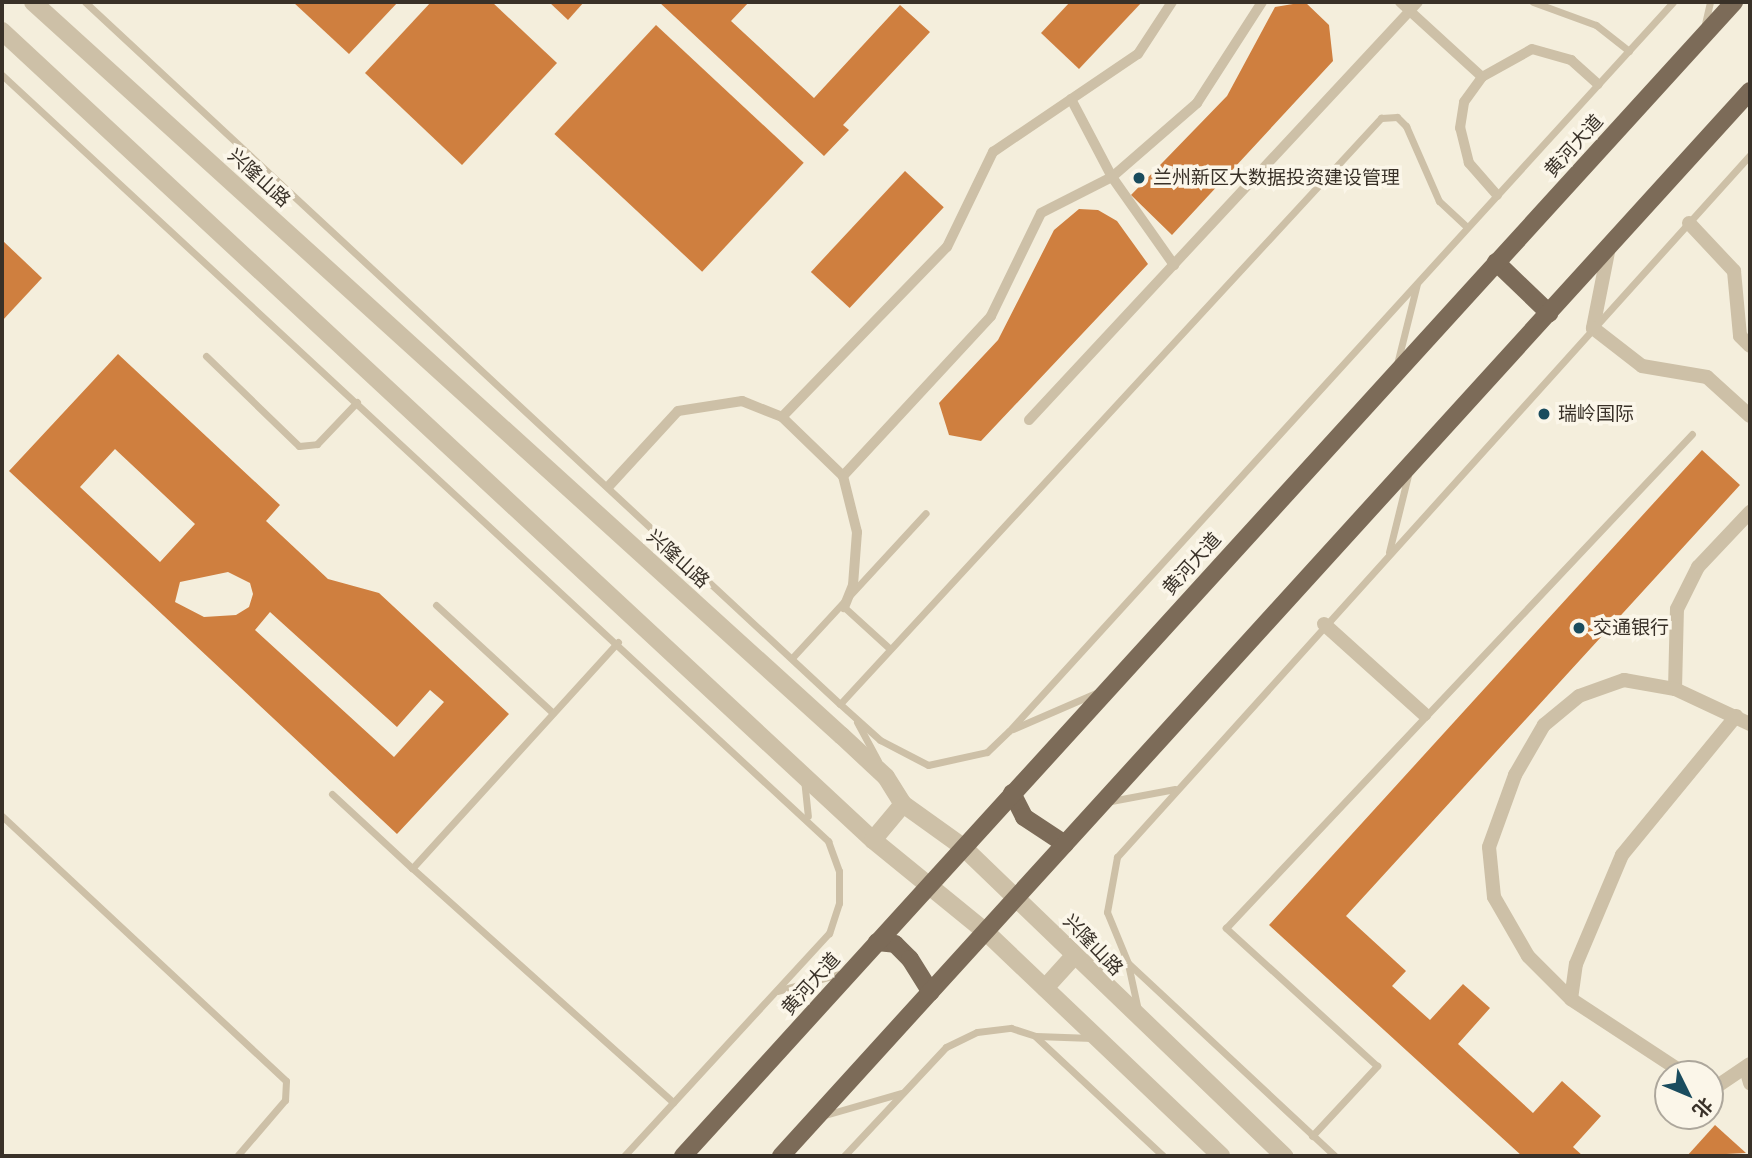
<!DOCTYPE html>
<meta charset="utf-8">
<style>
body{margin:0}
#map{position:relative;width:1752px;height:1158px;overflow:hidden;background:#f4eedc;font-family:"PT Sans","Noto Sans SC",sans-serif}
div>[style]{position:absolute}
[style*='--x']{left:calc(var(--x)*1px);top:calc(var(--y)*1px);width:calc(var(--w)*1px);rotate:calc(var(--a)*1deg)}
.building>*{inset:0;background:#cf7f3f;transform-origin:0 0}
.service>*{height:7px;margin:-3.5px;padding:0 3.5px;transform-origin:3.5px;border-radius:3.5px;background:#cdc0a7}
.pedestrian>*{height:10px;margin:-5px;padding:0 5px;transform-origin:5px;border-radius:5px;background:#cdc0a7}
.minor>*{height:14px;margin:-7px;padding:0 7px;transform-origin:7px;border-radius:7px;background:#cdc0a7}
.tertiary>*{height:18px;margin:-9px;padding:0 9px;transform-origin:9px;border-radius:9px;background:#cdc0a7}
.primary>*{height:18px;margin:-9px;padding:0 9px;transform-origin:9px;border-radius:9px;background:#7c6b58}
.dots>*{width:19px;height:19px;translate:-50% -50%;box-sizing:border-box;border:4px solid #fbf6e9;border-radius:50%}
span{translate:-50% -50%;white-space:nowrap;text-align:center;line-height:1.15;-webkit-text-stroke:7px #fbf6e9;paint-order:stroke}
.street-label{font-size:19px;color:#393128}
.poi-label{font-size:19px;color:#393128}
.left{translate:0 -50%;text-align:left}
.frame{position:absolute;inset:0;border:4px solid #393128;pointer-events:none}
.north{position:absolute;left:1654px;top:1060px;width:70px;height:70px;box-sizing:border-box;background:#fbf6e9;border:2px solid #ada79c;border-radius:50%;rotate:133deg;font-size:19px;font-weight:700;line-height:28px;text-align:center;color:#393128}
.north::after{content:'';display:block;margin:auto;width:24px;height:32px;background:#1a4c5e;clip-path:polygon(50% 0,100% 100%,50% 72%,0 100%)}
</style>
<div id="map">
<div class="building">
<i style="clip-path:polygon(293px 2px,398px 2px,349px 54px)"></i>
<i style="clip-path:polygon(431px 2px,492px 2px,557px 63px,462px 165px,365px 73px)"></i>
<i style="clip-path:polygon(549px 2px,584px 2px,568px 20px)"></i>
<i style="clip-path:polygon(659px 2px,749px 2px,731px 21px,814px 98px,900px 5px,930px 32px,843px 125px,849px 130px,824px 156px)"></i>
<i style="clip-path:polygon(1070px 2px,1142px 2px,1079px 69px,1041px 33px)"></i>
<i style="clip-path:polygon(1305px 2px,1329px 25px,1333px 61px,1172px 235px,1131px 195px,1227px 96px,1275px 7px)"></i>
<i style="left:656px;top:25px;width:202px;height:149px;rotate:43deg"></i>
<i style="left:905px;top:171px;width:53px;height:138px;rotate:43deg"></i>
<i style="clip-path:polygon(1079px 209px,1098px 210px,1117px 221px,1148px 264px,981px 441px,949px 435px,939px 403px,998px 340px,1054px 230px)"></i>
<i style="clip-path:polygon(2px 240px,42px 278px,2px 321px)"></i>
<i style="clip-path:polygon(evenodd,118px 354px,280px 505px,266px 521px,328px 579px,379px 593px,509px 714px,397px 834px,9px 471px,118px 354px,115px 449px,195px 524px,160px 562px,80px 487px,115px 449px,118px 354px,228px 572px,250px 583px,253px 594px,249px 607px,236px 615px,204px 617px,175px 602px,180px 582px,228px 572px,118px 354px,270px 612px,397px 727px,430px 690px,444px 702px,394px 757px,255px 630px,270px 612px)"></i>
<i style="clip-path:polygon(1702px 450px,1740px 485px,1346px 916px,1406px 971px,1392px 986px,1430px 1020px,1463px 984px,1490px 1008px,1458px 1044px,1533px 1113px,1562px 1081px,1601px 1116px,1573px 1147px,1583px 1156px,1522px 1156px,1269px 925px)"></i>
<i style="clip-path:polygon(1715px 1125px,1746px 1153px,1687px 1156px)"></i>
</div>
<div class="service">
<i style="--x:85;--y:2;--w:1031;--a:42.92"></i>
<i style="--x:840;--y:704;--w:54;--a:42"></i>
<i style="--x:880;--y:740;--w:54;--a:27.5"></i>
<i style="--x:928;--y:765;--w:60;--a:-12.4"></i>
<i style="--x:987;--y:752;--w:30;--a:-44"></i>
<i style="--x:1009;--y:731;--w:986;--a:-47.67"></i>
<i style="--x:1533;--y:2;--w:67;--a:20.1"></i>
<i style="--x:1596;--y:25;--w:42;--a:38.2"></i>
<i style="--x:1704;--y:28;--w:27;--a:-77"></i>
<i style="--x:2;--y:75;--w:1127;--a:42.84"></i>
<i style="--x:828;--y:841;--w:32;--a:70"></i>
<i style="--x:839;--y:871;--w:32;--a:90"></i>
<i style="--x:839;--y:903;--w:32;--a:108"></i>
<i style="--x:829;--y:933;--w:303;--a:132.6"></i>
<i style="--x:206;--y:356;--w:129;--a:44.1"></i>
<i style="--x:299;--y:446;--w:18;--a:-6"></i>
<i style="--x:317;--y:444;--w:58;--a:-46.4"></i>
<i style="--x:1397;--y:364;--w:82;--a:-76"></i>
<i style="--x:1389;--y:552;--w:79;--a:-76.1"></i>
<i style="--x:436;--y:605;--w:159;--a:42.7"></i>
<i style="--x:844;--y:607;--w:61;--a:42.3"></i>
<i style="--x:618;--y:642;--w:306;--a:132.3"></i>
<i style="--x:412;--y:868;--w:351;--a:41.9"></i>
<i style="--x:792;--y:658;--w:197;--a:-47.3"></i>
<i style="--x:840;--y:704;--w:798;--a:-47.29"></i>
<i style="--x:1381;--y:118;--w:16;--a:-4"></i>
<i style="--x:1397;--y:117;--w:13;--a:45"></i>
<i style="--x:1406;--y:126;--w:82;--a:66.3"></i>
<i style="--x:1439;--y:201;--w:38;--a:43"></i>
<i style="--x:857;--y:722;--w:44;--a:61.7"></i>
<i style="--x:1013;--y:729;--w:93;--a:-23.5"></i>
<i style="--x:804;--y:779;--w:37;--a:84"></i>
<i style="--x:332;--y:794;--w:109;--a:42.8"></i>
<i style="--x:1111;--y:801;--w:65;--a:-10.6"></i>
<i style="--x:2;--y:816;--w:388;--a:43"></i>
<i style="--x:286;--y:1081;--w:19;--a:93"></i>
<i style="--x:285;--y:1100;--w:74;--a:130.6"></i>
<i style="--x:1128;--y:964;--w:47;--a:77.7"></i>
<i style="--x:777;--y:991;--w:68;--a:-15.3"></i>
<i style="--x:1036;--y:1037;--w:174;--a:43.1"></i>
<i style="--x:825;--y:1115;--w:79;--a:-16.1"></i>
<i style="--x:1312;--y:1136;--w:96;--a:-47.1"></i>
<i style="--x:1377;--y:1066;--w:205;--a:-137.6"></i>
<i style="--x:1226;--y:928;--w:679;--a:-46.67"></i>
<i style="--x:844;--y:1156;--w:149;--a:-46.9"></i>
<i style="--x:946;--y:1047;--w:34;--a:-26"></i>
<i style="--x:977;--y:1032;--w:34;--a:-7"></i>
<i style="--x:1011;--y:1028;--w:26;--a:18"></i>
<i style="--x:1036;--y:1036;--w:56;--a:2"></i>
<i style="--x:1335;--y:1156;--w:283;--a:-137"></i>
<i style="--x:1128;--y:963;--w:55;--a:-112.4"></i>
<i style="--x:1107;--y:912;--w:56;--a:-79.7"></i>
<i style="--x:1117;--y:857;--w:945;--a:-47.96"></i>
</div>
<div class="pedestrian">
<i style="--x:1400;--y:2;--w:111;--a:42.4"></i>
<i style="--x:1071;--y:99;--w:88;--a:62.3"></i>
<i style="--x:1112;--y:177;--w:108;--a:54.8"></i>
<i style="--x:1497;--y:195;--w:43;--a:-131.2"></i>
<i style="--x:1469;--y:163;--w:36;--a:-104"></i>
<i style="--x:1460;--y:128;--w:26;--a:-81"></i>
<i style="--x:1464;--y:102;--w:31;--a:-54"></i>
<i style="--x:1482;--y:77;--w:57;--a:-29.2"></i>
<i style="--x:1532;--y:49;--w:41;--a:15.8"></i>
<i style="--x:1571;--y:60;--w:36;--a:42"></i>
<i style="--x:782;--y:417;--w:237;--a:-45.9"></i>
<i style="--x:947;--y:247;--w:106;--a:-64.2"></i>
<i style="--x:993;--y:152;--w:175;--a:-34.1"></i>
<i style="--x:1138;--y:54;--w:62;--a:-56.8"></i>
<i style="--x:1029;--y:420;--w:571;--a:-47.06"></i>
<i style="--x:843;--y:476;--w:218;--a:-47.2"></i>
<i style="--x:991;--y:316;--w:114;--a:-64.1"></i>
<i style="--x:1041;--y:213;--w:80;--a:-26.9"></i>
<i style="--x:1112;--y:177;--w:113;--a:-41"></i>
<i style="--x:1197;--y:103;--w:120;--a:-57.2"></i>
<i style="--x:609;--y:486;--w:102;--a:-47.4"></i>
<i style="--x:678;--y:411;--w:65;--a:-8.9"></i>
<i style="--x:742;--y:401;--w:43;--a:21.8"></i>
<i style="--x:782;--y:417;--w:85;--a:44"></i>
<i style="--x:843;--y:476;--w:58;--a:76"></i>
<i style="--x:857;--y:532;--w:53;--a:94.3"></i>
<i style="--x:853;--y:585;--w:24;--a:112"></i>
</div>
<div class="minor">
<i style="--x:1689;--y:223;--w:66;--a:46.8"></i>
<i style="--x:1734;--y:271;--w:65;--a:84.7"></i>
<i style="--x:1740;--y:336;--w:14;--a:45"></i>
<i style="--x:1609;--y:247;--w:83;--a:101.2"></i>
<i style="--x:1593;--y:328;--w:62;--a:37.8"></i>
<i style="--x:1642;--y:366;--w:66;--a:9.6"></i>
<i style="--x:1707;--y:377;--w:58;--a:42.2"></i>
<i style="--x:1324;--y:624;--w:135;--a:42"></i>
<i style="--x:1675;--y:689;--w:80;--a:-88.6"></i>
<i style="--x:1677;--y:609;--w:47;--a:-63.4"></i>
<i style="--x:1698;--y:567;--w:76;--a:-46.6"></i>
<i style="--x:1571;--y:999;--w:35;--a:-82"></i>
<i style="--x:1576;--y:964;--w:118;--a:-67.1"></i>
<i style="--x:1622;--y:855;--w:180;--a:-50.6"></i>
<i style="--x:1746;--y:1069;--w:15;--a:74"></i>
<i style="--x:1685;--y:1074;--w:136;--a:-146.7"></i>
<i style="--x:1571;--y:999;--w:61;--a:-135"></i>
<i style="--x:1528;--y:956;--w:68;--a:-120"></i>
<i style="--x:1494;--y:897;--w:50;--a:-95.7"></i>
<i style="--x:1489;--y:847;--w:77;--a:-70.1"></i>
<i style="--x:1515;--y:775;--w:58;--a:-59.9"></i>
<i style="--x:1544;--y:725;--w:45;--a:-39.6"></i>
<i style="--x:1579;--y:696;--w:48;--a:-19.6"></i>
<i style="--x:1624;--y:680;--w:52;--a:10"></i>
<i style="--x:1675;--y:689;--w:83;--a:25"></i>
<i style="--x:1710;--y:1091;--w:48;--a:-34"></i>
</div>
<div class="tertiary">
<i style="--x:33;--y:2;--w:1092;--a:42.22"></i>
<i style="--x:842;--y:736;--w:60;--a:43"></i>
<i style="--x:886;--y:777;--w:32;--a:58"></i>
<i style="--x:903;--y:804;--w:74;--a:35.6"></i>
<i style="--x:963;--y:847;--w:446;--a:43.9"></i>
<i style="--x:2;--y:31;--w:1189;--a:42.89"></i>
<i style="--x:873;--y:840;--w:146;--a:39.2"></i>
<i style="--x:986;--y:932;--w:325;--a:43.6"></i>
<i style="--x:873;--y:840;--w:47;--a:-50.2"></i>
<i style="--x:1045;--y:988;--w:43;--a:-47.8"></i>
</div>
<div class="primary">
<i style="--x:1496;--y:262;--w:74;--a:43.9"></i>
<i style="--x:1012;--y:793;--w:27;--a:63"></i>
<i style="--x:1024;--y:817;--w:49;--a:33.4"></i>
<i style="--x:877;--y:942;--w:18;--a:6"></i>
<i style="--x:895;--y:944;--w:21;--a:45"></i>
<i style="--x:910;--y:959;--w:39;--a:58"></i>
<i style="--x:683;--y:1156;--w:1561;--a:-47.67"></i>
<i style="--x:781;--y:1156;--w:1440;--a:-47.7"></i>
</div>
<div class="dots">
<i style="left:1139px;top:178px;background:#1a4c5e"></i>
<i style="left:1544px;top:414px;background:#1a4c5e"></i>
<i style="left:1579px;top:628px;background:#1a4c5e"></i>
</div>
<div class="street-label">
<span style="left:1574px;top:146px;rotate:-48deg">黄河大道</span>
<span style="left:259px;top:178px;rotate:42deg">兴隆山路</span>
<span style="left:678px;top:559px;rotate:42deg">兴隆山路</span>
<span style="left:1192px;top:564px;rotate:-48deg">黄河大道</span>
<span style="left:1093px;top:945px;rotate:46deg">兴隆山路</span>
<span style="left:811px;top:984px;rotate:-48deg">黄河大道</span>
</div>
<div class="poi-label">
<span class="left" style="left:1153px;top:178px">兰州新区大数据投资建设管理</span>
<span class="left" style="left:1558px;top:414px">瑞岭国际</span>
<span class="left" style="left:1593px;top:628px">交通银行</span>
</div>
<div class="frame"></div>
<div class="north">北</div>
</div>
